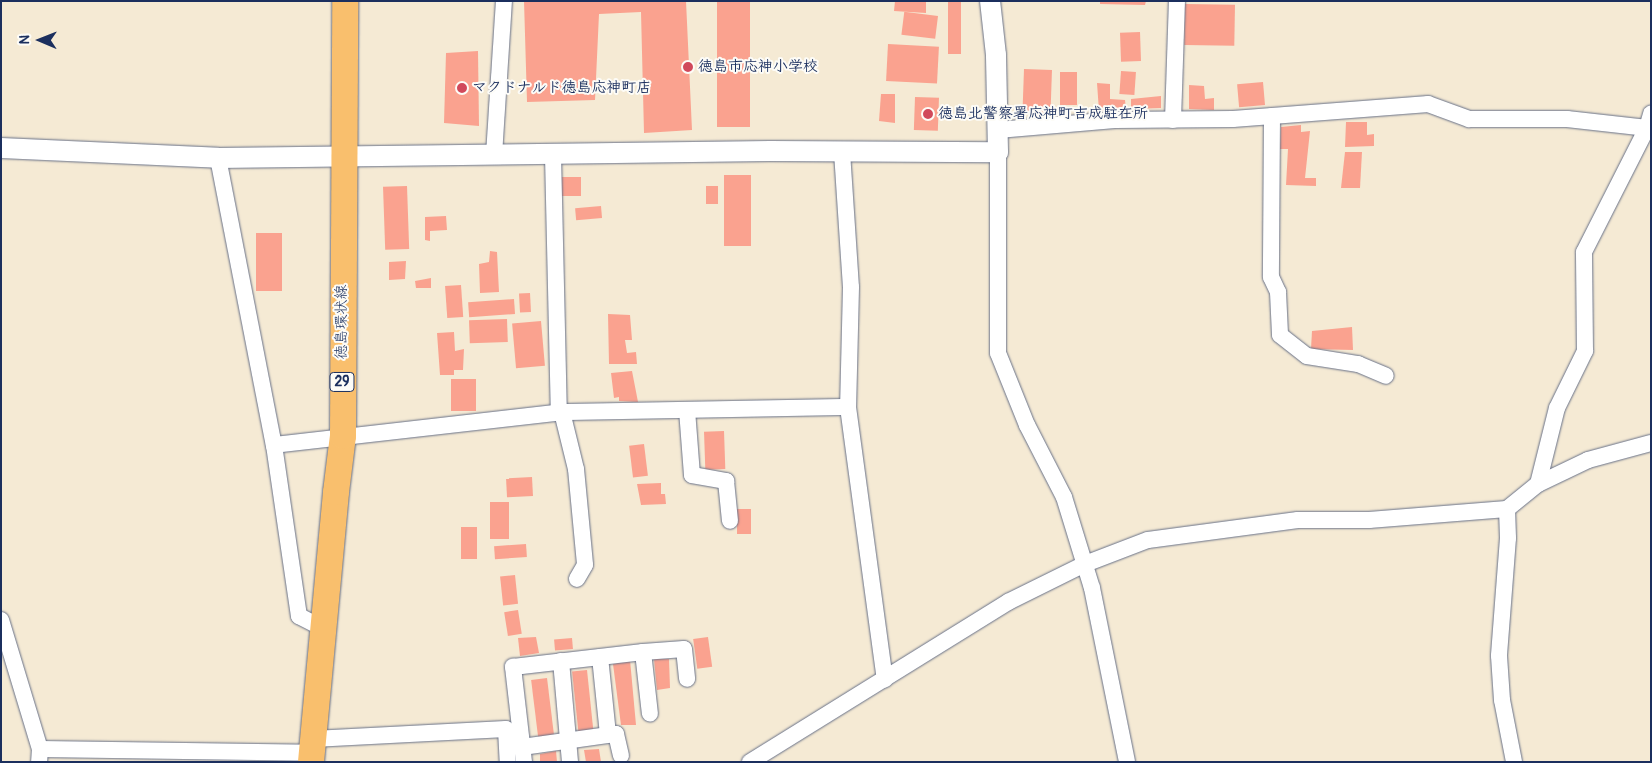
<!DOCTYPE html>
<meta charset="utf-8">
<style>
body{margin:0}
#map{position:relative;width:1652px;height:763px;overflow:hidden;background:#f5ead4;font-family:Pangolin,"Klee One",sans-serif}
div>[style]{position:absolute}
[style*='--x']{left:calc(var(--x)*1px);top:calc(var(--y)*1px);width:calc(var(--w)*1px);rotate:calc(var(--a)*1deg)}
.building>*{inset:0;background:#faa28f;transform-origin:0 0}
.roads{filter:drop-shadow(0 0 1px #677087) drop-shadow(0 0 1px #677087)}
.minor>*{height:16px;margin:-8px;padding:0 8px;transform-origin:8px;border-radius:8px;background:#fff}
.tertiary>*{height:20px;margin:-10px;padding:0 10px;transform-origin:10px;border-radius:10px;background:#fff}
.primary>*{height:26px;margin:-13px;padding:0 13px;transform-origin:13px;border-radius:13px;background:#f9bf6d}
.dots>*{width:14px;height:14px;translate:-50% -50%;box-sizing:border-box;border:2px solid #fdfcf7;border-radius:50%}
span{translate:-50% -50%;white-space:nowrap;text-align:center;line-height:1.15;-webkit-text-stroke:4px #fdfcf7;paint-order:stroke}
.shield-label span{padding:1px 4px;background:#fdfcf7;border:1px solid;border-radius:4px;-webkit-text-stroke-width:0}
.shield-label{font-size:14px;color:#1b2f5e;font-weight:700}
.poi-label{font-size:15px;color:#1b2f5e;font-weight:700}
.left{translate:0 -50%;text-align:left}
.street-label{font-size:15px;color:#1b2f5e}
.frame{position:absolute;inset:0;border:2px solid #1b2f5e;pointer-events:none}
.north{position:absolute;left:15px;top:15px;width:50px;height:50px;-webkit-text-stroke:4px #fdfcf7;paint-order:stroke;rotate:271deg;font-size:14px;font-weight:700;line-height:20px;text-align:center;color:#1b2f5e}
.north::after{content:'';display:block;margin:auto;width:18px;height:22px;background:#1b2f5e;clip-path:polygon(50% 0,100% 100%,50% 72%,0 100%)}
</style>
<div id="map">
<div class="building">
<i style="clip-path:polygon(524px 1px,686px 1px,692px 130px,644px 133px,641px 12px,599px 14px,595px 100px,527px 102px)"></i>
<i style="left:717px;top:1px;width:33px;height:126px"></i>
<i style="clip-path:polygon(895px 1px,926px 1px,926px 13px,894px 11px)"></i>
<i style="left:948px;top:1px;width:13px;height:53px"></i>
<i style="clip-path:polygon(1100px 1px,1146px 1px,1145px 5px,1100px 4px)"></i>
<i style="left:1185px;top:4px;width:50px;height:41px;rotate:1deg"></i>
<i style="left:938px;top:16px;width:23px;height:34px;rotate:97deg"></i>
<i style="left:1140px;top:32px;width:29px;height:20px;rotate:88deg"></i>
<i style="left:888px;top:44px;width:51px;height:37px;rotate:3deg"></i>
<i style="clip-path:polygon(478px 51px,479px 126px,444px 123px,446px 53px)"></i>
<i style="left:1024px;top:69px;width:28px;height:43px;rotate:2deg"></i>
<i style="left:1121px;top:71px;width:15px;height:23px;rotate:4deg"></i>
<i style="left:1060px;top:72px;width:17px;height:33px"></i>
<i style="left:1263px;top:82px;width:23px;height:26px;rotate:85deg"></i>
<i style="clip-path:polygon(1097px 83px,1110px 84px,1110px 99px,1125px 100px,1126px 110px,1099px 111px)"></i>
<i style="clip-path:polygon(1189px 85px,1204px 86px,1205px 99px,1214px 98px,1214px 110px,1189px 109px)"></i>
<i style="clip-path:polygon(881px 94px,895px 94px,895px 123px,879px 121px)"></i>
<i style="clip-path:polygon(1161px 96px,1161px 108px,1131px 109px,1131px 99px)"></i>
<i style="left:915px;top:97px;width:24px;height:33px;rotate:2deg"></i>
<i style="clip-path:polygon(1346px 122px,1367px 122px,1367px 135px,1374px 134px,1374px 146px,1345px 147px)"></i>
<i style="clip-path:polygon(1301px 125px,1301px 132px,1310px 131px,1305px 178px,1316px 178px,1316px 186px,1286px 185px,1288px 149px,1280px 149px,1281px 127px)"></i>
<i style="clip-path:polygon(1345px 152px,1362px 152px,1360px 188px,1341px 188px)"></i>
<i style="left:724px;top:175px;width:27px;height:71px"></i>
<i style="left:561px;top:177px;width:20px;height:19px"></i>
<i style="left:407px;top:186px;width:63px;height:24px;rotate:88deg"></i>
<i style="left:706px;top:186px;width:12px;height:18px"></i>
<i style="left:601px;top:206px;width:12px;height:26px;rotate:85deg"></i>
<i style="clip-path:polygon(446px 216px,447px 230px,430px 231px,430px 241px,425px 240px,425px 217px)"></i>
<i style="left:256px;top:233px;width:26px;height:58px"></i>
<i style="clip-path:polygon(490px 251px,497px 252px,499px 292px,480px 293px,479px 264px,489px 262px)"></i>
<i style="clip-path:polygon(406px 261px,405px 279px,389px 280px,389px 262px)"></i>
<i style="clip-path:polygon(431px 278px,431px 288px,416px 288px,415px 281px)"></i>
<i style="left:461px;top:285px;width:32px;height:16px;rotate:86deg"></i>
<i style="left:530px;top:293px;width:19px;height:11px;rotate:87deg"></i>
<i style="left:514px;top:299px;width:15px;height:46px;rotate:86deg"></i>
<i style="clip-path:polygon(608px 314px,630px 315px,632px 340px,625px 340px,627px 353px,636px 352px,637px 364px,609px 364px)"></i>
<i style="left:507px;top:319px;width:23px;height:38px;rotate:88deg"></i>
<i style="left:541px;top:321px;width:45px;height:29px;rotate:85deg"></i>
<i style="clip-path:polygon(1352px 327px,1353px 350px,1311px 349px,1312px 331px)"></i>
<i style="clip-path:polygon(454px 332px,455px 351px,464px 349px,463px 370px,454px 370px,454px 375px,440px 375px,437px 333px)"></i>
<i style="clip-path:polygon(632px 371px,638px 402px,619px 401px,619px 397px,614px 398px,611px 373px)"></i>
<i style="left:451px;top:379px;width:25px;height:32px"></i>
<i style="left:724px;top:431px;width:38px;height:20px;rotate:88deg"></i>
<i style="left:644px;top:444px;width:32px;height:15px;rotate:83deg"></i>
<i style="left:532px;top:477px;width:19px;height:26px;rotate:87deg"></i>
<i style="clip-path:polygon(661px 483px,661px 494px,665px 494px,666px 504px,641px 505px,637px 484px)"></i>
<i style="left:490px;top:502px;width:19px;height:37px"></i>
<i style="left:737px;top:509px;width:14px;height:25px"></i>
<i style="left:477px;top:527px;width:32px;height:16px;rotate:90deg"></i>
<i style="left:526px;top:544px;width:13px;height:32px;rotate:86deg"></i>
<i style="left:515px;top:575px;width:29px;height:15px;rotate:84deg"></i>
<i style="left:518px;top:610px;width:24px;height:14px;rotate:81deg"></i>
<i style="clip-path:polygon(536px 637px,539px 653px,520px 656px,518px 638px)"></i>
<i style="left:708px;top:637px;width:30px;height:15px;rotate:82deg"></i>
<i style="left:572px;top:638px;width:11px;height:18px;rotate:85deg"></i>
<i style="clip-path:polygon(654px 659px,669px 659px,670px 688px,657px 690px)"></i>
<i style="clip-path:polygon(630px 660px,636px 725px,621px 725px,613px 664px)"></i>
<i style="left:587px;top:670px;width:62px;height:15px;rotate:84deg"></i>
<i style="left:547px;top:678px;width:62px;height:16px;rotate:83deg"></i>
<i style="clip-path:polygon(599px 749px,601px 762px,586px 762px,584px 750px)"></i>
<i style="clip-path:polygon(556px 751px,557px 762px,540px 762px,540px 754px)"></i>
</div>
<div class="roads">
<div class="minor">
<i style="--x:1272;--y:116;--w:161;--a:90.4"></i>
<i style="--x:1271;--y:277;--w:17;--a:65"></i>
<i style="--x:1278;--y:292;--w:43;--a:87.3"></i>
<i style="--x:1280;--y:335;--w:34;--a:38"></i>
<i style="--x:1307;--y:356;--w:52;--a:8.9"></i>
<i style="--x:1358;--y:364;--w:30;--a:23"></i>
<i style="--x:1173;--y:120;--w:119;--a:-88.1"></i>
<i style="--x:998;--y:130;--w:117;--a:-4.9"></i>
<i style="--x:1115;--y:120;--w:118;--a:-0.5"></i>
<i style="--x:1233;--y:119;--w:196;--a:-4.4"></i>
<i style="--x:1428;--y:104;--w:44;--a:20.1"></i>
<i style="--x:1469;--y:119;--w:98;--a:0"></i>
<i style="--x:1567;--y:119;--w:81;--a:6.4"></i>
<i style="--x:1647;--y:128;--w:15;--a:-74"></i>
<i style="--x:842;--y:152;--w:135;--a:86.2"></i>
<i style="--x:851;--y:287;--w:120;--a:91.4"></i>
<i style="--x:848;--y:407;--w:275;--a:82.3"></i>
<i style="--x:998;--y:152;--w:201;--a:90"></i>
<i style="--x:998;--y:353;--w:78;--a:68.1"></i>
<i style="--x:1027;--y:425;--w:81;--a:62.8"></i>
<i style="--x:1064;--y:497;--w:95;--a:72.9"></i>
<i style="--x:1092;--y:588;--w:177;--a:78.6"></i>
<i style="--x:494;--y:155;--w:154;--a:-86.3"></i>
<i style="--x:553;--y:155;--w:258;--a:88.7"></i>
<i style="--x:218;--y:158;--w:292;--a:79"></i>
<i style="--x:274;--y:445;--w:173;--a:81.7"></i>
<i style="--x:299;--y:616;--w:27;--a:27"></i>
<i style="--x:687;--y:410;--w:65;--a:85.6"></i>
<i style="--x:692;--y:475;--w:35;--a:10"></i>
<i style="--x:726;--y:481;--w:40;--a:84.3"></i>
<i style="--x:562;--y:412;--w:59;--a:76.2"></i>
<i style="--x:576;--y:469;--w:96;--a:84.6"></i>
<i style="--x:585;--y:565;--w:16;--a:120"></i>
<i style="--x:274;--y:445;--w:290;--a:-6.5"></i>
<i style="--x:562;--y:412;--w:286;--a:-1"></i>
<i style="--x:1538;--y:484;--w:78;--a:-76"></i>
<i style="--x:1557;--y:408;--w:64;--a:-63.8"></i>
<i style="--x:1585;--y:351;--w:99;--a:-90.6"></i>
<i style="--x:1584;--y:252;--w:139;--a:-63.1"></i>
<i style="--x:1647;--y:128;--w:4;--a:0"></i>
<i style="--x:1507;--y:509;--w:29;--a:88"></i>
<i style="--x:1508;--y:538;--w:118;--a:94.4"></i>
<i style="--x:1499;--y:656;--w:44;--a:86.1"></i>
<i style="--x:1502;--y:700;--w:63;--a:79"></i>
<i style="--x:1;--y:620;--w:135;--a:73.2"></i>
<i style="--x:40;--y:749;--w:13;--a:94"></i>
<i style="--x:643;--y:652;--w:41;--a:-4.2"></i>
<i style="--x:684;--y:649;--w:30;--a:84"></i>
<i style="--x:600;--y:657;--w:78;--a:84.1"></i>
<i style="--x:561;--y:661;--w:101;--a:84.9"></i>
<i style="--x:313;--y:739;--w:193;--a:-3"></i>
<i style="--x:506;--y:729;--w:33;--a:87"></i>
<i style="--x:522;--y:747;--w:95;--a:-7.9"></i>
<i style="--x:616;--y:734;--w:22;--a:77"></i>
<i style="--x:40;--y:749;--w:271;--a:0.8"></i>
<i style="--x:524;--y:762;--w:96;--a:-96.6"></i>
<i style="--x:513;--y:667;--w:131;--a:-6.6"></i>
<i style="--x:643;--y:652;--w:62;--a:83.6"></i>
<i style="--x:750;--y:762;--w:304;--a:-31.8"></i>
<i style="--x:1008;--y:602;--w:86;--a:-26.3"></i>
<i style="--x:1085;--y:564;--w:67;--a:-20.9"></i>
<i style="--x:1148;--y:540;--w:151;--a:-7.6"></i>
<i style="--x:1298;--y:520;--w:71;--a:0"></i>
<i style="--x:1369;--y:520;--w:138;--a:-4.6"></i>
<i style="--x:1507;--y:509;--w:40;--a:-39"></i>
<i style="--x:1538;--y:484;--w:55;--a:-25.6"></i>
<i style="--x:1588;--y:460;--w:65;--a:-15.1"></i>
</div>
<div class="tertiary">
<i style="--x:1;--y:148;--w:217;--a:2.6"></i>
<i style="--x:218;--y:158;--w:552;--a:-0.73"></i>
<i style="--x:770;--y:151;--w:228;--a:0.3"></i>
<i style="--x:998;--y:152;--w:97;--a:-91.2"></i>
<i style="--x:996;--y:55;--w:54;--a:-96.3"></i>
</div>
<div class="primary">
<i style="--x:311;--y:762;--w:271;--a:-84.7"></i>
<i style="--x:336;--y:492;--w:56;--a:-82.9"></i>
<i style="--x:343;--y:436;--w:435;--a:-89.7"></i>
</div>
</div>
<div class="dots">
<i style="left:688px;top:67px;background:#d1495b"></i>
<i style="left:462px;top:88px;background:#d1495b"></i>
<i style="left:928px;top:114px;background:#d1495b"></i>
</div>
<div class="shield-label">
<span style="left:342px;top:382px">29</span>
</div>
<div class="poi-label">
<span class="left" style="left:698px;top:67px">徳島市応神小学校</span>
<span class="left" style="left:472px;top:88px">マクドナルド徳島応神町店</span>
<span class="left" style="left:938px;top:114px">徳島北警察署応神町吉成駐在所</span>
</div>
<div class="street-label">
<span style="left:342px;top:322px;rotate:-90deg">徳島環状線</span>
</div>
<div class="frame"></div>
<div class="north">N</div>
</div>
